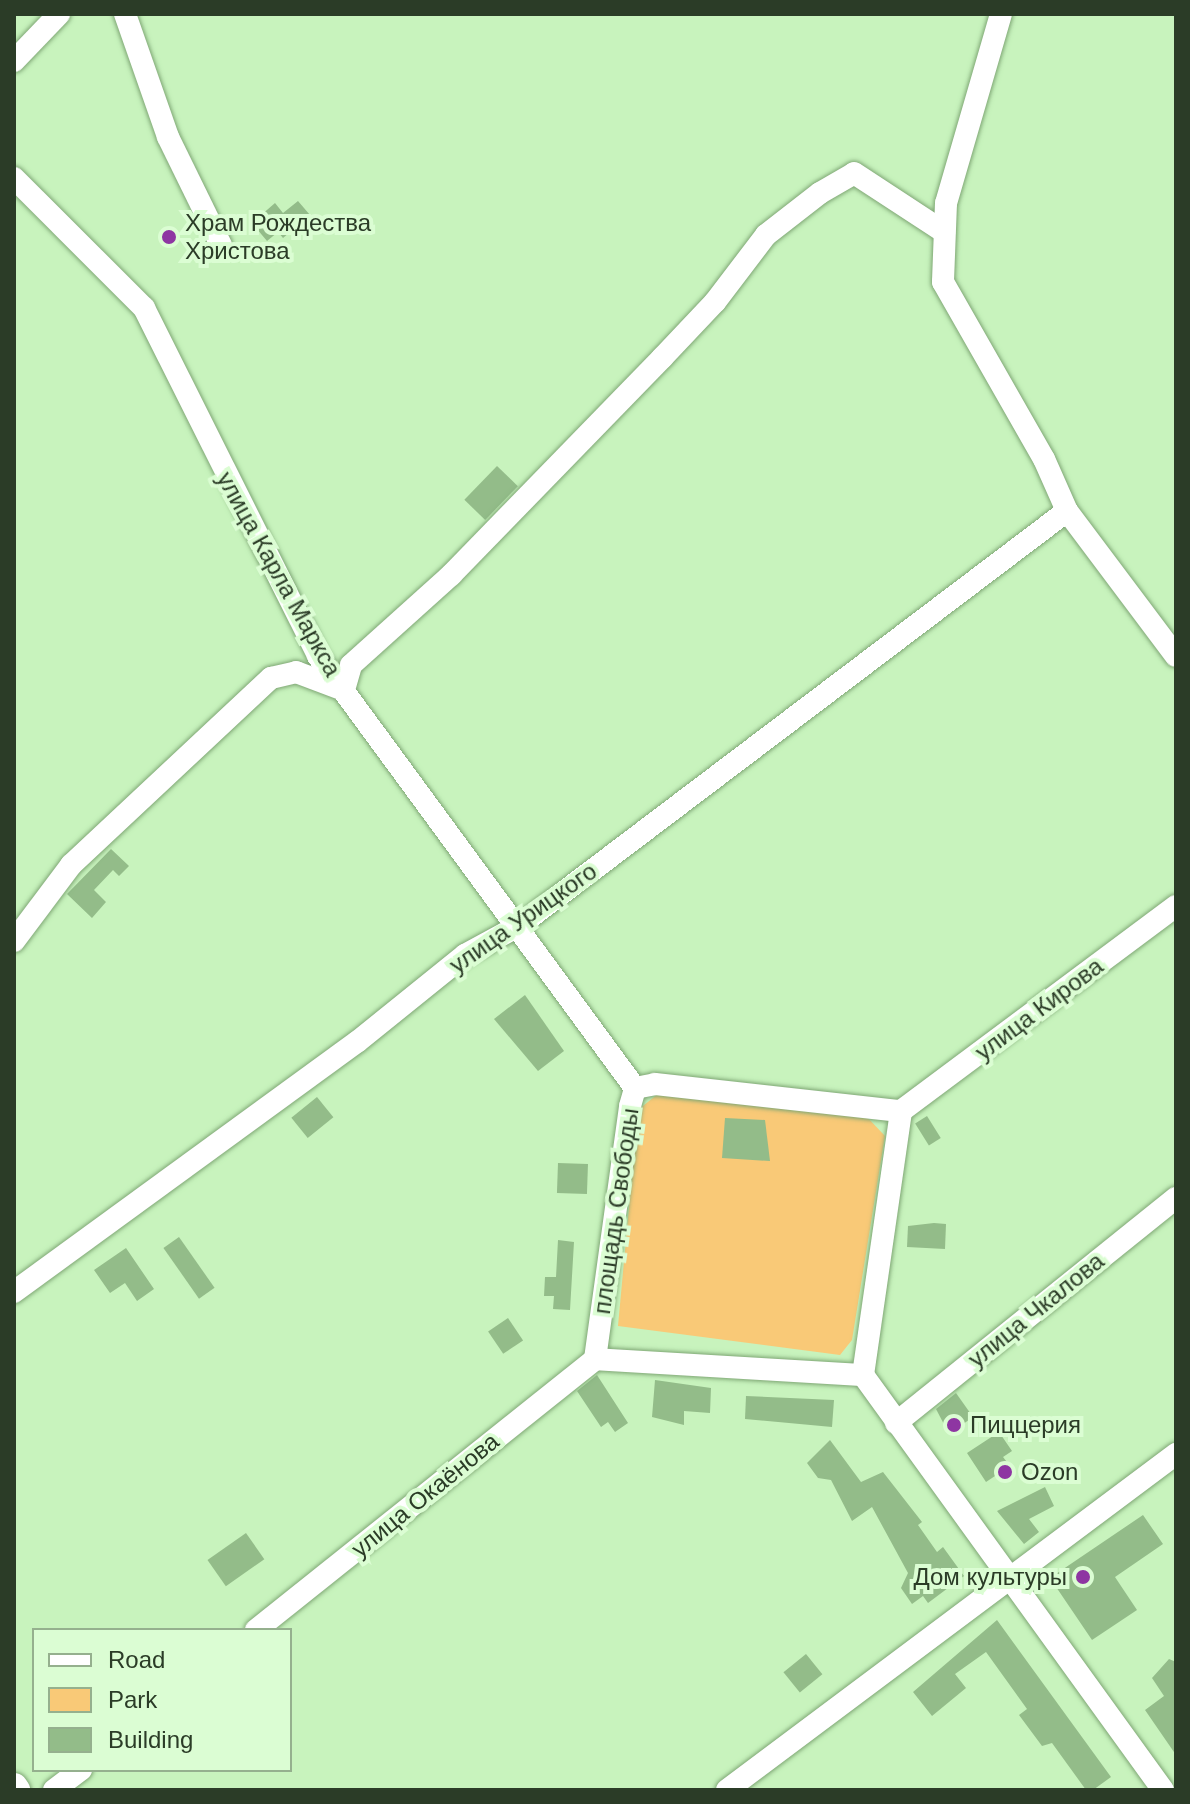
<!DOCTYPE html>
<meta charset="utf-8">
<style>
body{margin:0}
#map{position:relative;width:1190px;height:1804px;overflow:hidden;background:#c8f3bd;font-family:Arial,sans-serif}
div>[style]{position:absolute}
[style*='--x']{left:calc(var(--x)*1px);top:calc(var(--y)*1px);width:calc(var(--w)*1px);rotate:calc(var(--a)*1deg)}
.green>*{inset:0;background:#f9c977}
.building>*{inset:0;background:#93bc89;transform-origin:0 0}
.roads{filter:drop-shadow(0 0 2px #7fa775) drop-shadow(0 0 2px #7fa775)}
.minor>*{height:22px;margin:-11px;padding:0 11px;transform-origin:11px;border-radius:11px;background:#fff}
.major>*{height:28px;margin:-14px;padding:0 14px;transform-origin:14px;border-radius:14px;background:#fff}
.dots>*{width:22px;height:22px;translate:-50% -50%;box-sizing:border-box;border:4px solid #dbfdd3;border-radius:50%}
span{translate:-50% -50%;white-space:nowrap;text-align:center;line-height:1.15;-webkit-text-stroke:8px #dbfdd3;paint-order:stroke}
.poi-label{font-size:24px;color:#2b3c27}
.left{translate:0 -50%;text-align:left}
.right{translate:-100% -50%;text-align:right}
.street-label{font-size:24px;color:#2b3c27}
.frame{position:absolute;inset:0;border:16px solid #2b3c27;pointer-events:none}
.legend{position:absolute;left:32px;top:1628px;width:260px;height:144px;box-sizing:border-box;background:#dbfdd3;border:2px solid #95b08e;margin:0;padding:10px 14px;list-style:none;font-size:24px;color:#2b3c27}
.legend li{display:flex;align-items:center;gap:16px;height:40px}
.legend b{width:40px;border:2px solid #95b08e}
</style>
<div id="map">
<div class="green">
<i style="clip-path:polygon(659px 1093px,867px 1117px,885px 1136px,852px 1340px,840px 1355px,618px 1326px,638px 1110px)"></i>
</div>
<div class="building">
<i style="clip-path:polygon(298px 201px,310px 215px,283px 238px,278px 232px,267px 241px,252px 223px,275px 203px,283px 213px)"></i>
<i style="left:497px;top:466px;width:29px;height:47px;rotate:44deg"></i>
<i style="clip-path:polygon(111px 849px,129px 866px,119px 876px,113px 870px,94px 890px,106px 902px,92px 918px,67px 894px)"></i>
<i style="clip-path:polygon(525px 995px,564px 1051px,538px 1071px,494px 1019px)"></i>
<i style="left:317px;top:1097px;width:26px;height:33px;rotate:51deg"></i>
<i style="left:927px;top:1116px;width:26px;height:14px;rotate:58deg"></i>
<i style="clip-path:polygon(725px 1118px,765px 1120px,770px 1161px,722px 1158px)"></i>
<i style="left:558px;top:1163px;width:30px;height:30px;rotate:2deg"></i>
<i style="clip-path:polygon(934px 1223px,946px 1224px,945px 1249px,907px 1247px,908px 1226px)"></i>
<i style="left:179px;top:1237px;width:62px;height:19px;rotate:55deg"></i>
<i style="clip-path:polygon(558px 1240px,574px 1242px,570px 1310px,553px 1309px,554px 1296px,544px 1296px,545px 1277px,556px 1277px)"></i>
<i style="clip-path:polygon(126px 1248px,154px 1289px,137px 1301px,125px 1283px,110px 1293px,94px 1270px)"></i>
<i style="left:508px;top:1318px;width:27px;height:24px;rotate:56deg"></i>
<i style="clip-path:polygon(597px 1375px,628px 1423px,615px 1432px,608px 1422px,601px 1427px,577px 1391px)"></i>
<i style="clip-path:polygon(655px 1380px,711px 1388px,710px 1413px,684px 1411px,684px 1425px,652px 1417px)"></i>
<i style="clip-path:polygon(956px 1393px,973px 1417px,949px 1434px,936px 1409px)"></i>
<i style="clip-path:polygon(746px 1396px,834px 1400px,832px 1427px,745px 1419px)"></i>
<i style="clip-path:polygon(999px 1432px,1012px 1451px,1003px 1457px,1010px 1466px,986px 1482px,967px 1453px)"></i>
<i style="clip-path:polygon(830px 1440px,861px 1482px,883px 1472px,922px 1522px,918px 1525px,937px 1552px,943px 1547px,964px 1576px,928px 1603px,923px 1596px,912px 1604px,901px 1588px,908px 1573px,872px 1507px,852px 1521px,831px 1480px,818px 1478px,807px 1463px)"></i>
<i style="clip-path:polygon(1045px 1487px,1054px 1506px,1029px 1519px,1039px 1532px,1024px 1544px,997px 1511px)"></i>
<i style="clip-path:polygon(1143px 1515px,1163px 1544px,1115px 1577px,1137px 1610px,1092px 1640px,1050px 1578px)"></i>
<i style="left:246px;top:1533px;width:32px;height:47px;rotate:55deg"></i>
<i style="clip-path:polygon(997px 1620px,1111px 1777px,1093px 1790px,1086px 1790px,1052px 1743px,1042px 1746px,1019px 1715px,1027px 1709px,986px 1652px,955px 1674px,966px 1688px,932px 1716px,913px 1692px)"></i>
<i style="left:806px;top:1654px;width:26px;height:29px;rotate:51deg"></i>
<i style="clip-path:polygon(1169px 1659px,1176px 1662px,1176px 1755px,1145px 1710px,1164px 1696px,1152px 1678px)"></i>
</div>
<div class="roads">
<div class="minor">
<i style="--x:125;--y:14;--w:130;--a:70.7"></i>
<i style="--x:168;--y:137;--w:120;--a:63.9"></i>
<i style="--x:1001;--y:14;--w:197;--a:106.2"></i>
<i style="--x:946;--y:203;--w:79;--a:92.2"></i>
<i style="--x:943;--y:282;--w:204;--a:60.3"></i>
<i style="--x:1044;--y:459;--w:57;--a:66.1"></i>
<i style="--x:1067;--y:511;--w:181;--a:53.1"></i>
<i style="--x:14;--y:61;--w:65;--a:-46.2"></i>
<i style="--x:14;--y:178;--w:184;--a:45"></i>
<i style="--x:144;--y:308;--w:389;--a:63.4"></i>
<i style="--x:318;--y:656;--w:536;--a:53.73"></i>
<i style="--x:14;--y:941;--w:95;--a:-53.1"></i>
<i style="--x:71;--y:865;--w:274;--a:-43.1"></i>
<i style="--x:271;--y:678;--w:26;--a:-13"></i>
<i style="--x:296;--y:672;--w:51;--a:20.6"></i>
<i style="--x:344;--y:690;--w:26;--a:-74"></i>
<i style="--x:351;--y:665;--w:135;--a:-42"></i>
<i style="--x:451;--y:575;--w:303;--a:-45.8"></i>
<i style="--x:662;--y:358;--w:77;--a:-46.6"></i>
<i style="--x:715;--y:302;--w:84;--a:-52.7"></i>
<i style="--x:766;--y:235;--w:68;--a:-37.9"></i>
<i style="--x:820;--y:193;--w:39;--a:-30"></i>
<i style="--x:854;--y:173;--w:108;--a:33.2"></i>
<i style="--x:901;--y:1111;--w:343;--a:-36.7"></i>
<i style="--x:14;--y:1292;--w:424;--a:-36.1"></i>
<i style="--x:357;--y:1042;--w:139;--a:-38.9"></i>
<i style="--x:465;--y:955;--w:63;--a:-28.6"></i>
<i style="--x:520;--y:925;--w:686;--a:-37.12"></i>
<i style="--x:863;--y:1375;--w:268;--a:-176.6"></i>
<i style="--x:595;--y:1359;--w:255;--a:-82.1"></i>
<i style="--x:630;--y:1106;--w:19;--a:-74"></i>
<i style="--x:635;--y:1088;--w:20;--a:-11"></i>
<i style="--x:655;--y:1084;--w:247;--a:6.3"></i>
<i style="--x:863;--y:1375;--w:512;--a:54.14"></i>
<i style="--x:863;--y:1375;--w:267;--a:-81.8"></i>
<i style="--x:896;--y:1423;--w:359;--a:-38.8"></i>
<i style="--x:256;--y:1630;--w:434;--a:-38.6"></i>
<i style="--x:54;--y:1790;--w:34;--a:-37"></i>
<i style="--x:727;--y:1790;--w:561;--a:-36.81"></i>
</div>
<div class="major">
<i style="--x:14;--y:1787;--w:4;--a:56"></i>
</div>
</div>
<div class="dots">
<i style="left:169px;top:237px;background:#8e36a2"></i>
<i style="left:954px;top:1425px;background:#8e36a2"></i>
<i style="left:1005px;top:1472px;background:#8e36a2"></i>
<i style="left:1083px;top:1577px;background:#8e36a2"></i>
</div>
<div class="poi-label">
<span class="left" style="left:185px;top:237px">Храм Рождества<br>Христова</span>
<span class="left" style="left:970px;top:1425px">Пиццерия</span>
<span class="left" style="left:1021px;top:1472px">Ozon</span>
<span class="right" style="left:1067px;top:1577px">Дом культуры</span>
</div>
<div class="street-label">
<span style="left:279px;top:574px;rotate:61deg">улица Карла Маркса</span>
<span style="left:523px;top:918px;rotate:-35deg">улица Урицкого</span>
<span style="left:1039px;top:1009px;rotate:-37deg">улица Кирова</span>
<span style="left:616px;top:1211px;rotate:-82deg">площадь Свободы</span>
<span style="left:1036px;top:1310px;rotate:-39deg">улица Чкалова</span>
<span style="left:425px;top:1495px;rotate:-39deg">улица Окаёнова</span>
</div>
<div class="frame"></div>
<ul class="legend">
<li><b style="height:10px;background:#fff"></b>Road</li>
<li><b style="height:22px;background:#f9c977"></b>Park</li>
<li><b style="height:22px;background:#93bc89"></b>Building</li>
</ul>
</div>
